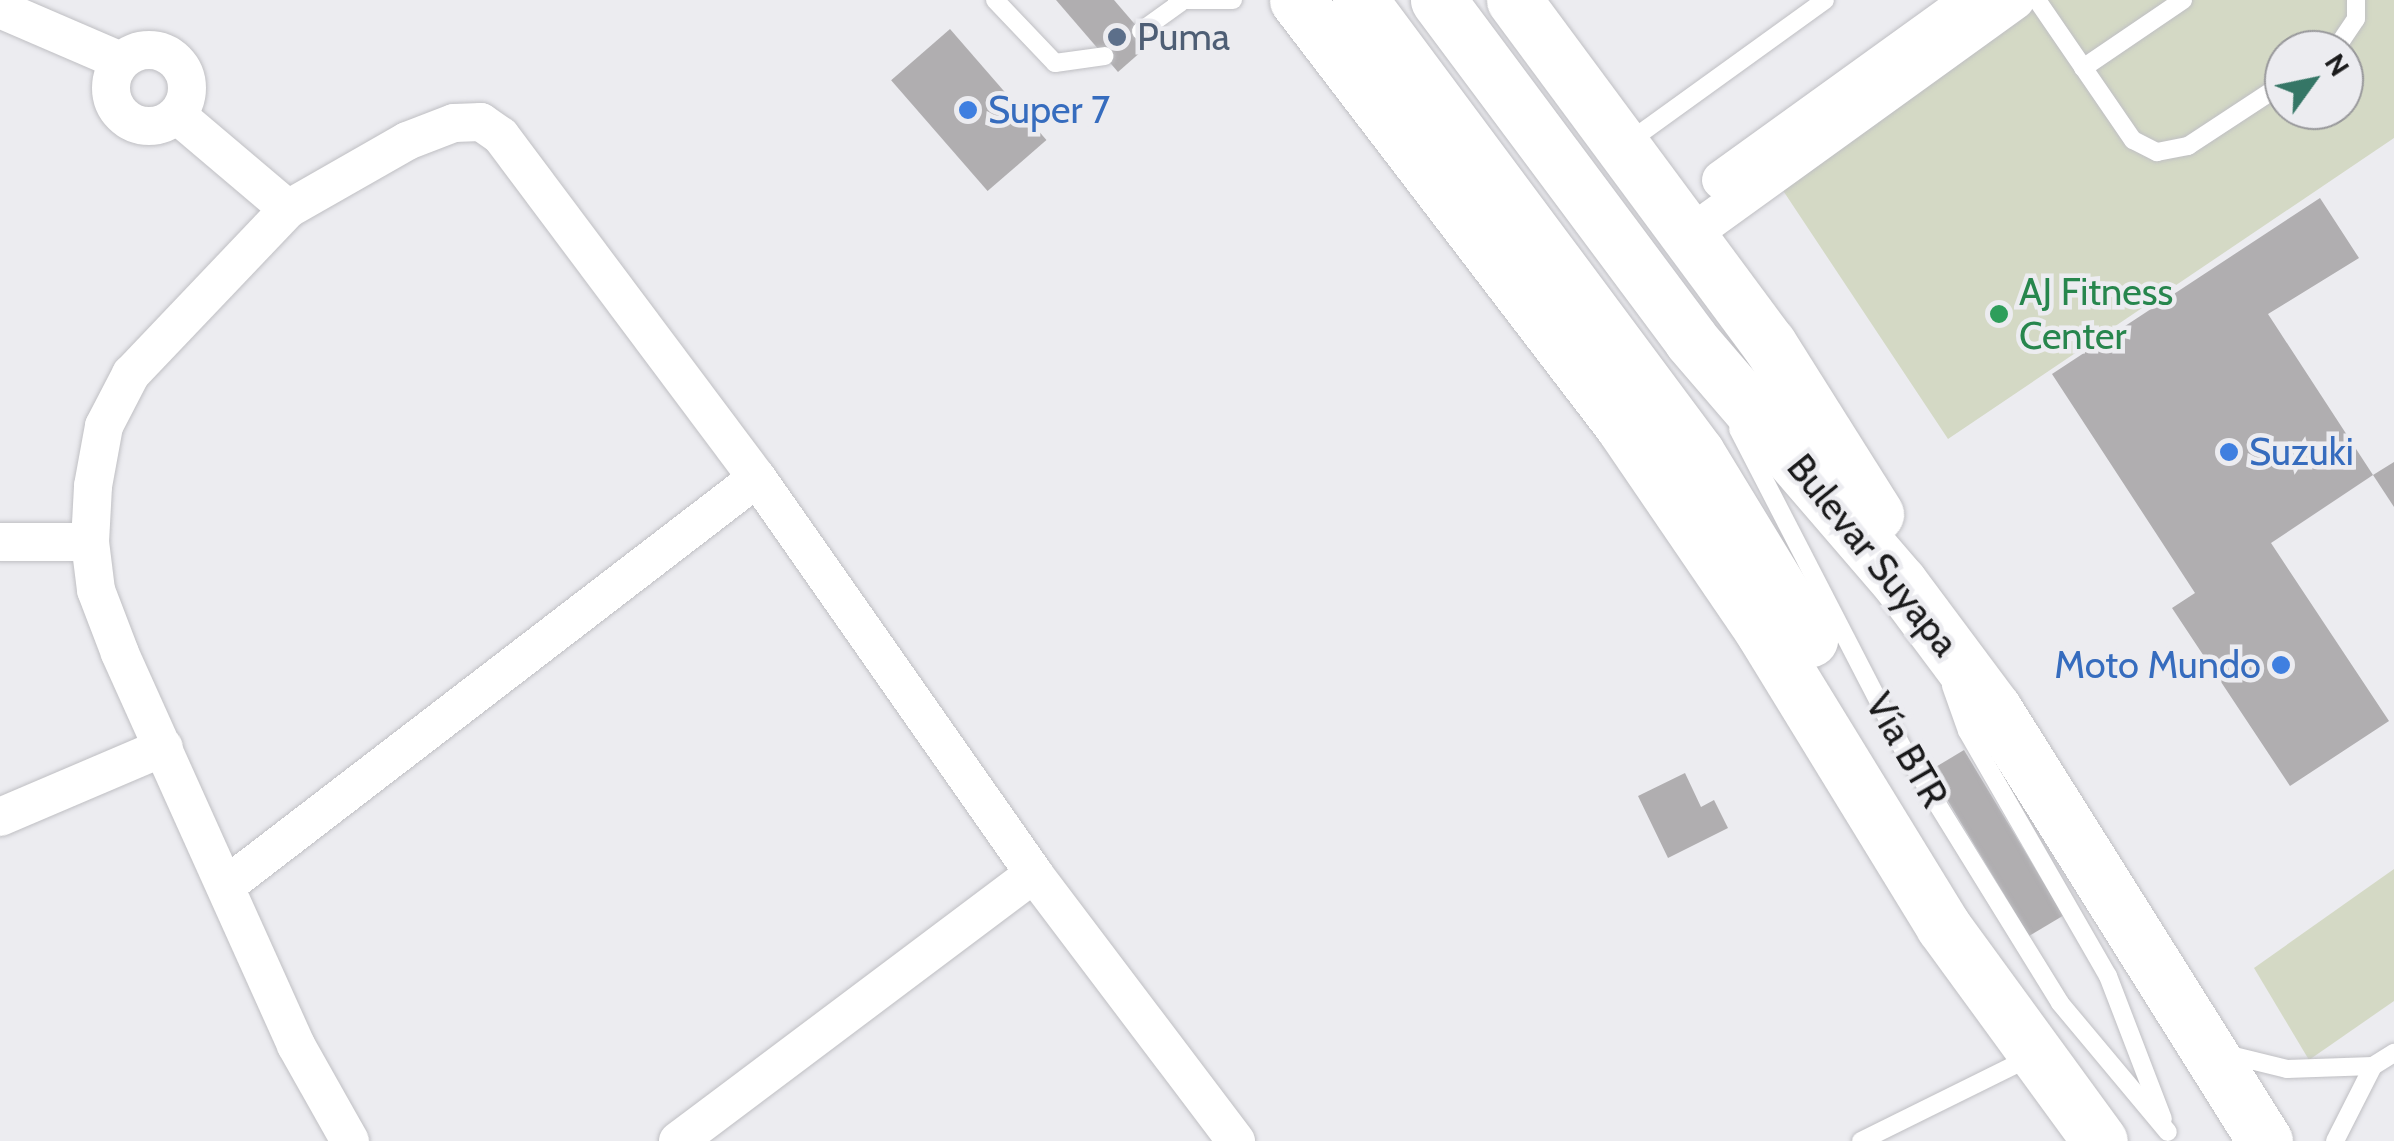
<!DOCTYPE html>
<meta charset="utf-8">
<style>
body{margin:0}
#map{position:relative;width:2394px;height:1141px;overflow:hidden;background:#ececf0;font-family:Cabin,sans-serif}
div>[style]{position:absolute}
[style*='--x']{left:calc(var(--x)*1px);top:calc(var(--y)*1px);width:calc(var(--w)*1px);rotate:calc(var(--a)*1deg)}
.green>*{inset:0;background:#d4d9c5}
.building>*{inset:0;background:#b0aeb0;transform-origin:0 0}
.roads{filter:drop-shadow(0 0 2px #bfbfc3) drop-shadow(0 0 2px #bfbfc3)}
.service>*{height:18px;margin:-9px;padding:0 9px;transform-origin:9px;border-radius:9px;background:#fff}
.minor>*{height:38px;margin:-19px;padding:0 19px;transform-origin:19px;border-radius:19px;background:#fff}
.minor>.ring{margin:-19px;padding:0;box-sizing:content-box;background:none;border:38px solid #fff;border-radius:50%}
.primary>*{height:55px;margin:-27.5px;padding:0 27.5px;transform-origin:27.5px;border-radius:27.5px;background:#fff}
.dots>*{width:28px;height:28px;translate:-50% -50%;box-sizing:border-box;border:5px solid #ececf0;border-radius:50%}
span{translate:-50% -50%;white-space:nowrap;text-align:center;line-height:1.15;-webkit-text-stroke:9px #ececf0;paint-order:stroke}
.service-label{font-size:38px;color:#4e5e75}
.left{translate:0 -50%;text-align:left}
.shop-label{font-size:38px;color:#366cbe}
.right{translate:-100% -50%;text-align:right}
.leisure-label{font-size:38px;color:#27864d}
.street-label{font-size:38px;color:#1a1a1b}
.north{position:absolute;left:2264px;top:30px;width:100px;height:100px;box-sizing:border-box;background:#ececf0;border:2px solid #98989b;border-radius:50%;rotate:57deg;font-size:28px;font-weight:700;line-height:40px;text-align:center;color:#1a1a1b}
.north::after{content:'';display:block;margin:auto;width:35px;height:45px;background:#357666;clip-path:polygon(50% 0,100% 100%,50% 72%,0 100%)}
</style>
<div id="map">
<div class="green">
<i style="clip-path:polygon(evenodd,2047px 0,2394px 0,2394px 138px,1948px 439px,1782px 189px,2047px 0,2284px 50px,2344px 50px,2344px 110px,2284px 110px,2284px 50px)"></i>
<i style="clip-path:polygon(2394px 869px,2394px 1001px,2309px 1060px,2254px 968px)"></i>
</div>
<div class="building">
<i style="clip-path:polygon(1056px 0,1114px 0,1151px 43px,1118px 72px)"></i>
<i style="left:950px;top:29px;width:147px;height:78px;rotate:49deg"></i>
<i style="clip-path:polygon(2320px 198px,2359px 258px,2268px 314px,2373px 475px,2271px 543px,2389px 721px,2290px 786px,2172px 608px,2195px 593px,2052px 374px)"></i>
<i style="clip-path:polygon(2394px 462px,2394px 507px,2373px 475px)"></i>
<i style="left:1964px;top:750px;width:193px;height:40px;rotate:59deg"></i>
<i style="clip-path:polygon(1685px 773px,1701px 807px,1714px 800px,1728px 828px,1668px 858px,1638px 796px)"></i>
</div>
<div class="roads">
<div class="service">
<i style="--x:995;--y:0;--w:87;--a:46.4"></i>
<i style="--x:1055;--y:63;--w:50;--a:-8"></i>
<i style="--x:1177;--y:0;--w:56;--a:0"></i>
<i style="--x:2037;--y:0;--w:170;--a:55.6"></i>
<i style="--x:2133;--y:140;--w:27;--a:27"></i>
<i style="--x:2157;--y:152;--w:32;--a:-11"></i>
<i style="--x:2188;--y:146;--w:115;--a:-33.3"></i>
<i style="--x:1141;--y:31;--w:48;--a:-35.7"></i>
<i style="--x:2335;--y:50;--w:37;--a:-56"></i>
<i style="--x:2356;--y:19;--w:19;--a:-90"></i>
<i style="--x:2083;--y:68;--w:121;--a:-34.2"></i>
<i style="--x:1627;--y:143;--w:244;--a:-35.8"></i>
<i style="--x:1738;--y:429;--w:358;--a:62.7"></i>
<i style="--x:1902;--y:747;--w:301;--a:58.3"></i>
<i style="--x:2060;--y:1003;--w:168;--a:50.1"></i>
<i style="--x:1951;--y:686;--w:48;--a:70.4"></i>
<i style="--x:1967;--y:731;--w:283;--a:60.1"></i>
<i style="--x:2108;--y:976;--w:153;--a:69"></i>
<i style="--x:2226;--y:1054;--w:63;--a:13.8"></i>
<i style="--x:2287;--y:1069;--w:86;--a:-2"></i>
<i style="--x:1861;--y:1141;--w:172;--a:-26.3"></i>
<i style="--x:2335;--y:1141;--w:84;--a:-63.1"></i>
<i style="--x:2373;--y:1066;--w:25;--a:-32"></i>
</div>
<div class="minor">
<i style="--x:0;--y:9;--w:132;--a:23.3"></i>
<i class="ring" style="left:111px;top:50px;width:38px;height:38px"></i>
<i style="--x:177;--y:115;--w:145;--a:40.3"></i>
<i style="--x:1721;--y:180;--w:308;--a:-35.8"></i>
<i style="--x:1687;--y:237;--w:405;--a:-35.8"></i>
<i style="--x:0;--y:542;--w:90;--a:0"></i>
<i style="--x:0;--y:817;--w:178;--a:-23.1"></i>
<i style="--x:227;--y:885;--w:668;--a:-37.52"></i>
<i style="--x:350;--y:1141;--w:110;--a:-119.4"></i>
<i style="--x:296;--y:1045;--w:430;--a:-114.2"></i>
<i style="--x:120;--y:653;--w:67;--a:-110.9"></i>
<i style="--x:96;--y:590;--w:48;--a:-97.1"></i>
<i style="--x:90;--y:542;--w:56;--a:-86.9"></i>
<i style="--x:93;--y:486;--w:61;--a:-79.6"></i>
<i style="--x:104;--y:426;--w:59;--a:-62.6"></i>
<i style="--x:131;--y:374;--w:228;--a:-46.4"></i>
<i style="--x:288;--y:209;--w:137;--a:-29.7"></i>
<i style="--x:407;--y:141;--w:50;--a:-21"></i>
<i style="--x:454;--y:123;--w:27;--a:-2"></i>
<i style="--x:481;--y:122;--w:24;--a:35"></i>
<i style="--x:501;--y:136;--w:427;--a:53.2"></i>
<i style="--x:757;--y:478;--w:483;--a:55"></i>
<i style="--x:1034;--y:874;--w:335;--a:52.9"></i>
<i style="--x:678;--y:1141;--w:445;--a:-36.9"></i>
</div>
<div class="primary">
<i style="--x:1297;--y:0;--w:535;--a:52.59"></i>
<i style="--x:1622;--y:425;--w:250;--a:55.7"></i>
<i style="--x:1763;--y:632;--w:345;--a:58.5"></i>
<i style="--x:1943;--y:926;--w:266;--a:53.9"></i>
<i style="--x:1360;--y:0;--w:565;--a:53.35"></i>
<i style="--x:1697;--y:453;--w:218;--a:58.7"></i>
<i style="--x:1438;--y:0;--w:424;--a:53.3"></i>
<i style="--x:1691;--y:340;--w:321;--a:49.3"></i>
<i style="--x:1900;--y:583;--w:157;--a:53.3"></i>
<i style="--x:1994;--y:709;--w:510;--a:57.9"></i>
<i style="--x:1514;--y:0;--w:428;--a:53.5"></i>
<i style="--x:1769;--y:344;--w:201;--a:57.8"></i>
</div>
</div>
<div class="dots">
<i style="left:1117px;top:37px;background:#5c6f8a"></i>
<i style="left:968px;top:110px;background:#3f7fe0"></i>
<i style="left:1999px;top:314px;background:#2e9e5b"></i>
<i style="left:2229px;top:452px;background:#3f7fe0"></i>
<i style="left:2281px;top:665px;background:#3f7fe0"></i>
</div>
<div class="service-label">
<span class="left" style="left:1137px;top:37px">Puma</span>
</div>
<div class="shop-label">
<span class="left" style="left:988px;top:110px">Super 7</span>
<span class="left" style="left:2249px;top:452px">Suzuki</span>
<span class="right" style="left:2261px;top:665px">Moto Mundo</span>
</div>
<div class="leisure-label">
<span class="left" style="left:2019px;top:314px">AJ Fitness<br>Center</span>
</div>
<div class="street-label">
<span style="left:1873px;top:555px;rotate:51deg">Bulevar Suyapa</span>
<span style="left:1907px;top:750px;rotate:60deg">Vía BTR</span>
</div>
<div class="north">N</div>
</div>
